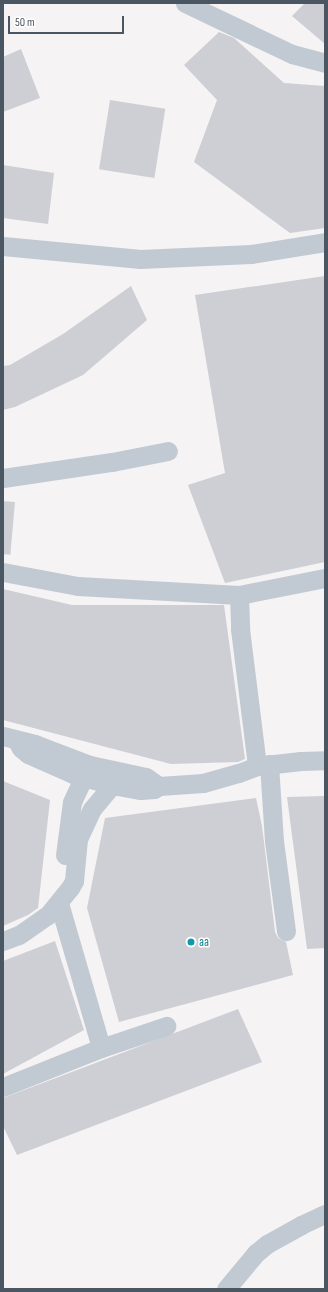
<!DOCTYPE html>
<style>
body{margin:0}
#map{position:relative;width:328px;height:1292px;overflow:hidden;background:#f5f3f3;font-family:"Sofia Sans Condensed",sans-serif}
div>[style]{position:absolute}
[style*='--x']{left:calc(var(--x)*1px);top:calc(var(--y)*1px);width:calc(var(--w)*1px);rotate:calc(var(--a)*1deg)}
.building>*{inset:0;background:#cdcfd5;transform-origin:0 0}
.minor>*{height:19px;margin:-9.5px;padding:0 9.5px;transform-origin:9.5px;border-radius:9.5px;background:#c1cad2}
.dots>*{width:11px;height:11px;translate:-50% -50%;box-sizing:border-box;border:2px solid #fff;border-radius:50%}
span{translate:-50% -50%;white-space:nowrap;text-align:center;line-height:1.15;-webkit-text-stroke:3px #fff;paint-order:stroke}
.culture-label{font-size:13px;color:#0d838f}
.left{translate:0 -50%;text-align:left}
.frame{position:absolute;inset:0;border:4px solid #4a5661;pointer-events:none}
.scale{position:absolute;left:8px;top:16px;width:116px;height:18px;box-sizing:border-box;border:2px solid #4a5661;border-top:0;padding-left:5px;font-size:12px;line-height:14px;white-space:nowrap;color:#4a5661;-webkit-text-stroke:3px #fff;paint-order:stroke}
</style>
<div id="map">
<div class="building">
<i style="clip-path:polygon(305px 3px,325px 3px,325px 44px,292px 16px)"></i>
<i style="clip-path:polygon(219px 32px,234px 38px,284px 83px,325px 86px,325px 228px,290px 233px,194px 162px,217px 100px,184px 65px)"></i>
<i style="clip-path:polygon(21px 49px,40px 98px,3px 112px,3px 57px)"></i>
<i style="left:110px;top:100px;width:56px;height:70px;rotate:9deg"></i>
<i style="clip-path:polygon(3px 165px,54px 173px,48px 224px,3px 218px)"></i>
<i style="clip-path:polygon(325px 276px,325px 562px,225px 583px,188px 485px,225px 473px,195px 295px)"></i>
<i style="clip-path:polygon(131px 286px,147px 320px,83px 375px,15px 407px,3px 410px,3px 366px,10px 365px,63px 334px)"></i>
<i style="left:3px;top:501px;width:12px;height:53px;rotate:5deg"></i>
<i style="clip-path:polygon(3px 589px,72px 605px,224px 605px,245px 759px,238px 762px,171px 764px,3px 720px)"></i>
<i style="clip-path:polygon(3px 781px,50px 800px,38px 908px,28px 915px,3px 926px)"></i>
<i style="clip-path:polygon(325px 796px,325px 948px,307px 949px,287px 797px)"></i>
<i style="clip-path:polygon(256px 798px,262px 826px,275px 932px,278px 938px,286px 942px,293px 975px,119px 1022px,87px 908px,105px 818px)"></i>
<i style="clip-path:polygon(55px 941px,84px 1030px,3px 1074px,3px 961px)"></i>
<i style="clip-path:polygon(238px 1009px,262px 1062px,17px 1155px,3px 1126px,3px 1098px)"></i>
</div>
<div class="minor">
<i style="--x:185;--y:3;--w:119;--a:25.5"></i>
<i style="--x:292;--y:54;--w:34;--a:15"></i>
<i style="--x:3;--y:246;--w:138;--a:5.4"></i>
<i style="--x:140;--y:259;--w:111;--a:-2.6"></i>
<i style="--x:251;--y:254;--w:75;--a:-9.2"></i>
<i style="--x:3;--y:478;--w:110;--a:-8.4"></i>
<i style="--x:112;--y:462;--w:57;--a:-11.1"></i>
<i style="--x:3;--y:572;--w:76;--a:10.6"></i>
<i style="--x:78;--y:586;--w:161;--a:3.2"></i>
<i style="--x:239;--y:595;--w:88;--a:-11.2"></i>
<i style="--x:239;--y:595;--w:34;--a:88"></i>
<i style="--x:240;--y:629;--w:138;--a:82.9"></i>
<i style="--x:3;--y:736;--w:33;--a:14"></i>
<i style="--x:35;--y:744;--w:59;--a:20.9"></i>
<i style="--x:90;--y:765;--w:57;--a:12.1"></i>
<i style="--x:146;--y:777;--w:16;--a:35"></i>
<i style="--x:17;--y:741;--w:8;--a:60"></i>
<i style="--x:21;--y:748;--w:9;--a:41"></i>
<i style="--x:28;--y:754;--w:49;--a:24"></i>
<i style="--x:73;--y:774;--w:41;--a:15.8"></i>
<i style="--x:112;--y:785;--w:29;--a:10"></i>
<i style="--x:141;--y:790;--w:13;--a:-4"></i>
<i style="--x:154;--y:789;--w:6;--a:-31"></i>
<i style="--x:159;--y:786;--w:44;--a:-3.9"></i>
<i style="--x:203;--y:783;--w:37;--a:-16"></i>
<i style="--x:239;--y:773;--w:19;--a:-21"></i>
<i style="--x:257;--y:766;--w:44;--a:-6.5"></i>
<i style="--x:301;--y:761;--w:24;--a:-2"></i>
<i style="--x:269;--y:764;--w:77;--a:86.3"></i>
<i style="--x:274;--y:841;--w:91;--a:82.4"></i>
<i style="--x:65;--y:855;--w:53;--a:-82.5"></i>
<i style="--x:72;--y:802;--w:40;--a:-65"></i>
<i style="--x:59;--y:903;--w:151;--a:73.8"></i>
<i style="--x:3;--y:941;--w:17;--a:-21"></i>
<i style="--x:19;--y:935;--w:35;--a:-35"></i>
<i style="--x:48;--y:915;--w:35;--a:-51"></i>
<i style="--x:70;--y:888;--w:8;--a:-60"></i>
<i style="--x:74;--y:881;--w:42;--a:-84.6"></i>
<i style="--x:78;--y:839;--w:33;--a:-65"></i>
<i style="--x:92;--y:809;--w:31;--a:-50"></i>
<i style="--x:3;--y:1087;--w:105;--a:-21.7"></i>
<i style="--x:101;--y:1048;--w:69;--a:-18.7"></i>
<i style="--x:226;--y:1289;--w:47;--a:-50.2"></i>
<i style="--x:256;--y:1253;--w:14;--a:-39"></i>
<i style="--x:267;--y:1244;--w:39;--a:-29"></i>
<i style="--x:301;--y:1225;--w:26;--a:-25"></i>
</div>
<div class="dots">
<i style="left:191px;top:942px;background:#0f9aa8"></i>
</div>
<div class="culture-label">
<span class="left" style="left:199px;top:942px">aa</span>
</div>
<div class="frame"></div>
<div class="scale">50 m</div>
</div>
